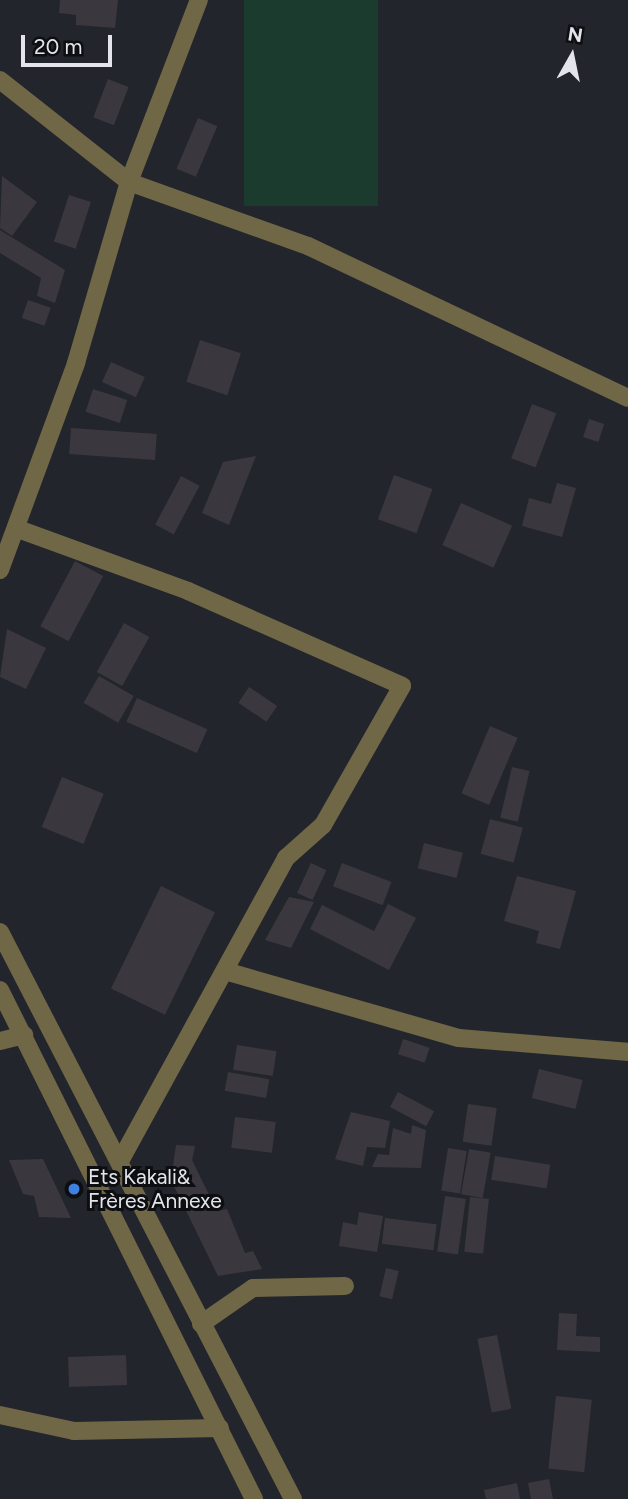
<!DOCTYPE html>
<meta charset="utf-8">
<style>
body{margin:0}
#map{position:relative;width:628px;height:1499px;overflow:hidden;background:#22252c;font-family:Figtree,sans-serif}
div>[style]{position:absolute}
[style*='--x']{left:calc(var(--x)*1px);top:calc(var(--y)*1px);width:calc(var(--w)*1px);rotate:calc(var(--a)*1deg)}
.green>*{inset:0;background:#1a3b2d;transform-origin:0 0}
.building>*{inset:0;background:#3b373f;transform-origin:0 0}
.street>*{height:18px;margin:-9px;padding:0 9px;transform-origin:9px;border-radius:9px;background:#706746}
.dots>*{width:19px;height:19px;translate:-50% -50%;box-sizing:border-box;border:4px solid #0d0e11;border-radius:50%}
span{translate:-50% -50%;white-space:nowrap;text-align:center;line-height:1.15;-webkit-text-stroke:6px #0d0e11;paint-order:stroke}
.poi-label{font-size:21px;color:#e3e5ea}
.left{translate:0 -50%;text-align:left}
.north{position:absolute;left:537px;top:21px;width:70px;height:70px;-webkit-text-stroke:5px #0d0e11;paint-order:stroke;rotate:9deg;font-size:19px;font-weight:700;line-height:28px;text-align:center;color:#e3e5ea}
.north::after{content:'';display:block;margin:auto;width:24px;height:32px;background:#e3e5ea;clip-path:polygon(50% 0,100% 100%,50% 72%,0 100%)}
.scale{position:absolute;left:21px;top:35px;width:91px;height:32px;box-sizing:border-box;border:4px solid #e3e5ea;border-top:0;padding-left:9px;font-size:21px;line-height:24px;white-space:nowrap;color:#e3e5ea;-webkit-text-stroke:5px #0d0e11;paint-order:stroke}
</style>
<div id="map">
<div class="green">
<i style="left:244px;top:0;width:134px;height:206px"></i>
</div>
<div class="building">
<i style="clip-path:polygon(60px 0,118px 0,115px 28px,76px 25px,76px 15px,59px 13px)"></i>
<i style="left:108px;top:79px;width:22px;height:41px;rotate:21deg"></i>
<i style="left:198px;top:118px;width:21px;height:55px;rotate:23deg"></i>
<i style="clip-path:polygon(2px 176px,37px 202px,12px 236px,0 228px)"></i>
<i style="left:69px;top:195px;width:23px;height:49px;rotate:18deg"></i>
<i style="clip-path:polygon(0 230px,65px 270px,55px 303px,37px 296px,41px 278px,0 253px)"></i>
<i style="left:28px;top:300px;width:24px;height:19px;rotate:19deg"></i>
<i style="left:200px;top:340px;width:43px;height:44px;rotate:18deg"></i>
<i style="left:111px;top:362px;width:37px;height:22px;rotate:24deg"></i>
<i style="left:93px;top:389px;width:36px;height:24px;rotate:18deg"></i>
<i style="left:532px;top:404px;width:26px;height:58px;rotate:21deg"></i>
<i style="left:589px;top:419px;width:16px;height:19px;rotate:18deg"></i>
<i style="left:71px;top:428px;width:86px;height:26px;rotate:4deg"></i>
<i style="clip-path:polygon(256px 456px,229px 525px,202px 513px,223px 462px)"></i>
<i style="left:394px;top:475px;width:41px;height:47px;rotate:20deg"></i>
<i style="left:181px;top:476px;width:21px;height:55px;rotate:28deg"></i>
<i style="clip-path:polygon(557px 483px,576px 488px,562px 537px,522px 526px,529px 498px,551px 504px)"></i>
<i style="left:461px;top:503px;width:56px;height:46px;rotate:24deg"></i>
<i style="left:75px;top:561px;width:32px;height:74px;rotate:28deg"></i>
<i style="left:124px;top:623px;width:29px;height:56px;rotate:29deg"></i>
<i style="clip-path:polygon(7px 629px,46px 648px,26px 689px,0 677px)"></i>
<i style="left:99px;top:676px;width:40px;height:31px;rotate:30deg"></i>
<i style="left:249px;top:687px;width:34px;height:19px;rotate:34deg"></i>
<i style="left:137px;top:698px;width:77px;height:26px;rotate:24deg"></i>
<i style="left:490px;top:726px;width:30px;height:73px;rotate:23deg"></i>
<i style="left:512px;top:767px;width:18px;height:52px;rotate:13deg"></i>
<i style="left:62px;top:777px;width:45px;height:54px;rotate:22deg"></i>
<i style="left:490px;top:819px;width:34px;height:36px;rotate:15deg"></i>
<i style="left:424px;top:843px;width:40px;height:26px;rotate:14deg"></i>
<i style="left:311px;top:863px;width:17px;height:33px;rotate:25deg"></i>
<i style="left:342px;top:863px;width:53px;height:25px;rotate:21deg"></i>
<i style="clip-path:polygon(517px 876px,576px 891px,560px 949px,536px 943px,539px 931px,504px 921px)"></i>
<i style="left:161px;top:886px;width:60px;height:114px;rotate:26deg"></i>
<i style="clip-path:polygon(289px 897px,314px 902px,291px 948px,265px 940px)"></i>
<i style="clip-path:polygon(388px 904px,416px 918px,389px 970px,310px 929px,322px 905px,374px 931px)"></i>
<i style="left:403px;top:1039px;width:28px;height:16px;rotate:18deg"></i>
<i style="left:237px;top:1045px;width:40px;height:25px;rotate:9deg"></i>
<i style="left:539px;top:1069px;width:45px;height:30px;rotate:14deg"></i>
<i style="left:228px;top:1072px;width:42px;height:19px;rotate:10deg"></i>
<i style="left:398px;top:1092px;width:41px;height:17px;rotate:28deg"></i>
<i style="left:468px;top:1104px;width:29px;height:38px;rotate:8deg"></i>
<i style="clip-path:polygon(351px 1112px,390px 1121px,385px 1148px,367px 1147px,363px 1166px,335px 1159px)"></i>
<i style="left:235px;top:1117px;width:41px;height:31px;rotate:7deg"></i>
<i style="clip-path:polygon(412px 1125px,426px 1130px,421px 1168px,372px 1167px,378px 1154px,389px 1155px,393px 1128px,411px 1134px)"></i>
<i style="clip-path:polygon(176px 1145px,195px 1146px,192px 1160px,217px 1211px,227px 1209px,245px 1253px,253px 1251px,262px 1269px,218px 1276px,171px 1180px)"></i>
<i style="left:448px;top:1148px;width:19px;height:43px;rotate:9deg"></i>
<i style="left:469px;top:1149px;width:22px;height:46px;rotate:10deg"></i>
<i style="left:495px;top:1156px;width:56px;height:24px;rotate:9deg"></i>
<i style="clip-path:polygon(43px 1159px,71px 1218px,39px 1217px,34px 1196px,23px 1194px,9px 1160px)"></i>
<i style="left:445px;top:1196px;width:21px;height:56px;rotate:8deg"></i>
<i style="left:470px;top:1197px;width:19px;height:55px;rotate:6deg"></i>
<i style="clip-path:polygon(359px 1212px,383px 1216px,377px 1252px,339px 1246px,343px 1222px,357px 1225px)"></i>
<i style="left:385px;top:1218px;width:52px;height:26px;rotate:7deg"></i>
<i style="left:386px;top:1268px;width:13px;height:29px;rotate:13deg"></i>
<i style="clip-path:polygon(559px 1313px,577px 1314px,576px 1336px,600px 1337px,600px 1352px,557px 1350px)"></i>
<i style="left:497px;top:1335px;width:75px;height:20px;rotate:79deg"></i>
<i style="left:126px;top:1355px;width:30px;height:58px;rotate:88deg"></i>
<i style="left:556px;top:1396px;width:36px;height:73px;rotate:6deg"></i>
<i style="clip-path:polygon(549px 1479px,553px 1499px,531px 1499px,528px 1483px)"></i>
<i style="clip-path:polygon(517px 1483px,520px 1499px,486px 1499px,484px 1490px)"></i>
</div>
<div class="street">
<i style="--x:0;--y:80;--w:164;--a:38.3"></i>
<i style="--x:129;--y:182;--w:190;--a:19.7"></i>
<i style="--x:308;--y:246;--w:354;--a:25.4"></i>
<i style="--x:18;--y:529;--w:181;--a:20"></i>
<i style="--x:188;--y:591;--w:234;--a:23.9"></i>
<i style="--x:402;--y:686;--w:160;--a:119.6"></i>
<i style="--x:323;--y:825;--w:50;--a:138.3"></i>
<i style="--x:286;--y:858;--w:342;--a:118.7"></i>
<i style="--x:0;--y:570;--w:221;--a:-69.8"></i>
<i style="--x:76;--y:363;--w:189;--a:-73.7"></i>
<i style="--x:129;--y:182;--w:195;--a:-69"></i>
<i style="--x:0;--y:932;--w:638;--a:62.67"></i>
<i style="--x:225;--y:971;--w:243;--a:16"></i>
<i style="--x:459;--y:1038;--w:170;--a:4.7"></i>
<i style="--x:0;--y:990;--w:569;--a:63.48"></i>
<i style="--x:0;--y:1041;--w:25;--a:-14"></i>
<i style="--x:201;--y:1324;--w:63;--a:-34.7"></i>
<i style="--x:253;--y:1288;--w:92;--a:-1.2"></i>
<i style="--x:0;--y:1415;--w:76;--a:12.2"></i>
<i style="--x:74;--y:1431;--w:146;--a:-1.2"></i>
</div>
<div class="dots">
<i style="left:74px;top:1189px;background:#3f7fe0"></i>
</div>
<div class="poi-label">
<span class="left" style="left:88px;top:1189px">Ets Kakali&amp;<br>Frères Annexe</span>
</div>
<div class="north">N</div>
<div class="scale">20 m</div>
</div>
